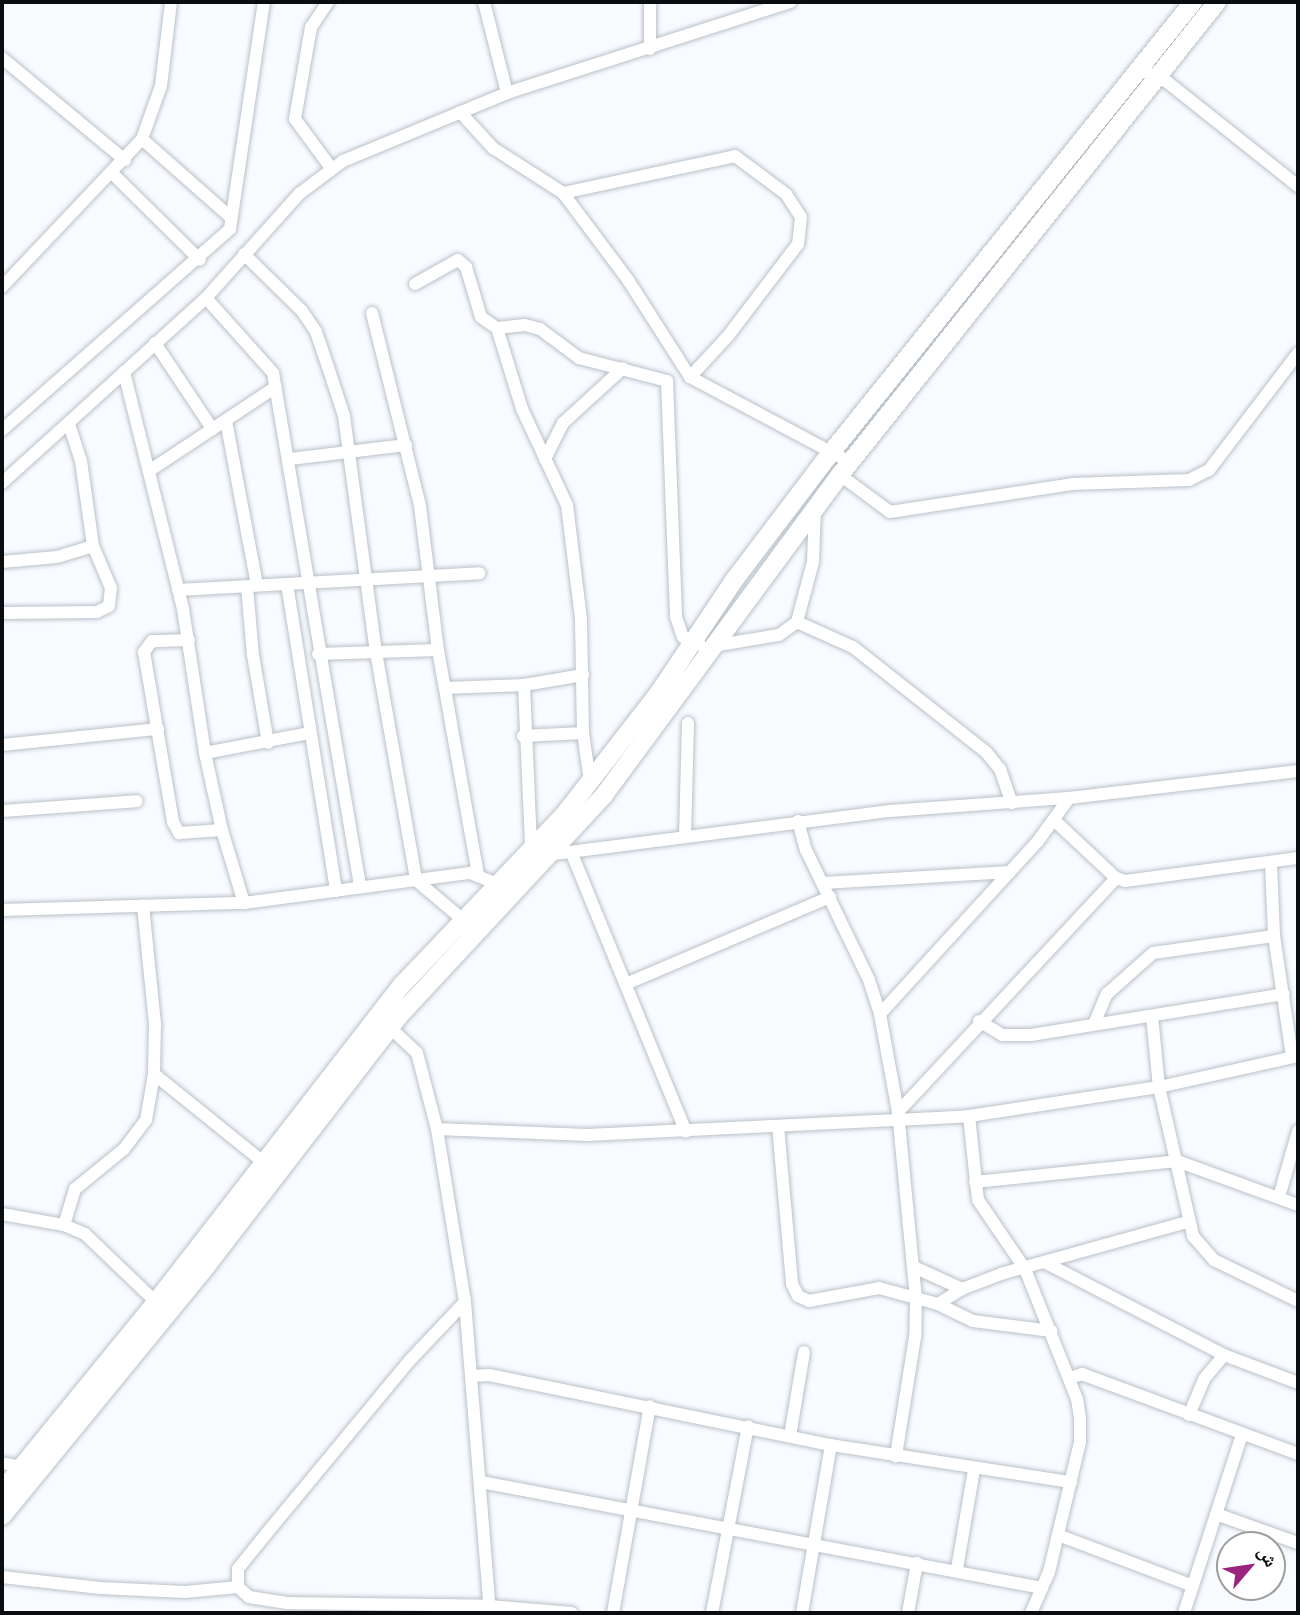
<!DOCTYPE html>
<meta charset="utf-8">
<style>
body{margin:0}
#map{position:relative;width:1300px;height:1615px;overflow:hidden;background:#f8fbff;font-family:Figtree,"Noto Naskh Arabic",sans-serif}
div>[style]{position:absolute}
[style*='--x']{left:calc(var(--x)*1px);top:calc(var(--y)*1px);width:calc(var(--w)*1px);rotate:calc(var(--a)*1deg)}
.roads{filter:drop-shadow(0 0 2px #b8c1c9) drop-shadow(0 0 2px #b8c1c9)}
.street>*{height:12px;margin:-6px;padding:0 6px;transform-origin:6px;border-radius:6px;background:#fff}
.secondary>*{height:18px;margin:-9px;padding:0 9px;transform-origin:9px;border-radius:9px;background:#fff}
span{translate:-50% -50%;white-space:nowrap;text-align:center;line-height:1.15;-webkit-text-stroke:5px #fff;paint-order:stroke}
.frame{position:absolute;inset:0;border:4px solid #0a0d10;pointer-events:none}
.north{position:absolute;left:1216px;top:1531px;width:70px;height:70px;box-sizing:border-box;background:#fff;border:2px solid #9d9e9f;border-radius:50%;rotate:61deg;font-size:19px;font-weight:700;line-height:28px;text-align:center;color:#0a0d10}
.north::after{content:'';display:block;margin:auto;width:24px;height:32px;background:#99237f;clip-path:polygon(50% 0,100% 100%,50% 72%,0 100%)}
</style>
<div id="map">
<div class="roads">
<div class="street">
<i style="--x:328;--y:2;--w:30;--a:124"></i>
<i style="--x:311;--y:27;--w:93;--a:99.9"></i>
<i style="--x:295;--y:119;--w:61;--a:53.7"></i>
<i style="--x:484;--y:2;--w:94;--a:75.8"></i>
<i style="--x:650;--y:2;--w:47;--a:90"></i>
<i style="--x:2;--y:58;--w:160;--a:39.7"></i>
<i style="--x:1139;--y:69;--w:30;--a:24"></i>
<i style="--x:1166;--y:81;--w:169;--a:38.5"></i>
<i style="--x:460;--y:112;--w:49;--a:47.5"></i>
<i style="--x:493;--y:148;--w:83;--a:32.7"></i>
<i style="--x:563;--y:193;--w:109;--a:53.2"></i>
<i style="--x:628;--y:280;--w:115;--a:57.4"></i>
<i style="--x:690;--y:377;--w:181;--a:28"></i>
<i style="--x:142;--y:139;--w:116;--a:41.5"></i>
<i style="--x:113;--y:174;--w:122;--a:44.7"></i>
<i style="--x:563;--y:193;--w:176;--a:-12.1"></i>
<i style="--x:735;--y:156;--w:64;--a:36.7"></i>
<i style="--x:786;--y:194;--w:27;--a:57"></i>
<i style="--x:801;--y:217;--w:27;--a:96"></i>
<i style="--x:798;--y:244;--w:116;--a:127.3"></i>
<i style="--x:728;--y:336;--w:56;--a:132.8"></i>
<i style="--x:244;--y:254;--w:81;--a:44.5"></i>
<i style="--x:302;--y:311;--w:25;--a:56"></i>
<i style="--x:316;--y:332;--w:37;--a:71"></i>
<i style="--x:328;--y:367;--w:52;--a:71.9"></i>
<i style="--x:344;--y:416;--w:238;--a:82.3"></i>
<i style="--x:376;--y:652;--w:231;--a:80"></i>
<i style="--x:416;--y:880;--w:70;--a:40.3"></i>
<i style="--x:415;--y:284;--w:49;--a:-29.2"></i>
<i style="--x:458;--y:260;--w:11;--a:41"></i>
<i style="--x:466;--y:267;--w:52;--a:73.3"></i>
<i style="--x:481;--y:317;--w:19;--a:35"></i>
<i style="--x:497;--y:328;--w:85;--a:72.8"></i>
<i style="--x:522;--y:409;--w:106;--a:64.9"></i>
<i style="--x:567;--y:505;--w:115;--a:83"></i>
<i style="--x:581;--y:619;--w:114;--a:89"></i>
<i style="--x:583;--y:733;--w:49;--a:81.7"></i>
<i style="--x:2;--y:287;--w:204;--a:-46.6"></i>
<i style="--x:142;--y:139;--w:56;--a:-70.3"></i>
<i style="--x:161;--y:86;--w:85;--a:-83.2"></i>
<i style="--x:206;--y:298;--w:101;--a:48.2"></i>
<i style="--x:273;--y:373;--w:520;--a:80.37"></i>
<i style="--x:372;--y:313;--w:199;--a:76"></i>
<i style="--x:420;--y:506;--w:145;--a:82.9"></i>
<i style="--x:438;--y:650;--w:228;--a:79.9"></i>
<i style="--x:497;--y:328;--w:28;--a:-6"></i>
<i style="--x:525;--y:325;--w:16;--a:15"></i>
<i style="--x:540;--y:329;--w:49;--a:36.6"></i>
<i style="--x:579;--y:358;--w:91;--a:14.6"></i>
<i style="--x:667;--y:381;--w:236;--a:87.8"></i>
<i style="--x:676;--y:617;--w:21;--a:71"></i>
<i style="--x:683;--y:637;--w:19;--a:25"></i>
<i style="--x:155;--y:343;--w:101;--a:56.3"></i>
<i style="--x:124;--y:372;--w:244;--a:76"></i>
<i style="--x:183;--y:609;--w:146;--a:81.3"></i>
<i style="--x:205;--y:753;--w:79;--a:77.6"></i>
<i style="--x:222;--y:830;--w:76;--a:73.2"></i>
<i style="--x:226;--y:421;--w:167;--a:79.3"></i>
<i style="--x:2;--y:430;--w:304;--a:-41.4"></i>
<i style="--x:230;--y:229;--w:230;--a:-81.5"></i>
<i style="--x:290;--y:459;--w:117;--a:-6.9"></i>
<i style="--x:545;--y:459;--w:40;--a:-63.4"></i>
<i style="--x:563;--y:423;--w:81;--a:-42.5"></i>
<i style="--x:149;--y:471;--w:152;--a:-33.5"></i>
<i style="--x:840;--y:475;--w:62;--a:36.5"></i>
<i style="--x:890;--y:512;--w:184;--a:-8.7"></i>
<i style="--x:1072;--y:484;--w:117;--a:-2"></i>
<i style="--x:1189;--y:480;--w:22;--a:-27"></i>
<i style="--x:1209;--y:470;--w:147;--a:-52.7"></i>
<i style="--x:2;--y:483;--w:275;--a:-42.2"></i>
<i style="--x:206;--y:298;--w:140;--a:-48.2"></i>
<i style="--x:299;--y:194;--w:55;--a:-36.9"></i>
<i style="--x:343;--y:161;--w:178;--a:-22.5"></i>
<i style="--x:507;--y:93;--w:298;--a:-17.8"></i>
<i style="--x:2;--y:562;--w:55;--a:-5.2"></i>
<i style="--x:57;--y:557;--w:38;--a:-17"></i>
<i style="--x:287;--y:584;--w:311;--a:80.9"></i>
<i style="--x:247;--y:587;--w:68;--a:85"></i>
<i style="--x:253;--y:655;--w:89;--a:80.3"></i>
<i style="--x:178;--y:590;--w:302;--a:-3.2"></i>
<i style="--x:2;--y:613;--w:95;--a:-0.6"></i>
<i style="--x:97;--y:612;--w:13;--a:-27"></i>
<i style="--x:109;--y:606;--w:18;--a:-84"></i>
<i style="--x:111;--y:588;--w:46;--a:-113.2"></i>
<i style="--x:93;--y:546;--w:86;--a:-98"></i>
<i style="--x:81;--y:461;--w:39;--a:-108"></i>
<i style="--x:797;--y:622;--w:61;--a:24.1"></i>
<i style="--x:853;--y:647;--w:169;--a:38.3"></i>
<i style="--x:986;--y:752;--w:22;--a:51"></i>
<i style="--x:1000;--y:769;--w:36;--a:71"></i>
<i style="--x:189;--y:640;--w:37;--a:178"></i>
<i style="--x:152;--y:641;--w:14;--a:126"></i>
<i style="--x:144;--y:652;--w:172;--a:80.3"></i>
<i style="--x:173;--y:822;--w:13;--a:61"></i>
<i style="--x:179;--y:833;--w:43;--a:-4"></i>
<i style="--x:713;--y:646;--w:67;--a:-9.5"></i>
<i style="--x:779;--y:635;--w:22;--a:-36"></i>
<i style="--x:797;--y:622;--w:62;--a:-75.1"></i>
<i style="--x:813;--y:562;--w:54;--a:-87.9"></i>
<i style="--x:318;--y:654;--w:120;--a:-1.9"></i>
<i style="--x:524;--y:685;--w:162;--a:87.5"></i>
<i style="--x:445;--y:688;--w:79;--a:-2.2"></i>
<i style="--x:524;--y:685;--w:60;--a:-9.6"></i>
<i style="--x:523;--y:736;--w:60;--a:-2.9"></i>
<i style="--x:2;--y:745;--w:157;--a:-5.9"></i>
<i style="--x:205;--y:753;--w:107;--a:-10.8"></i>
<i style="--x:2;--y:811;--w:135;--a:-4.2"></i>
<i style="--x:1054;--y:820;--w:85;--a:43.1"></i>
<i style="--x:1116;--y:878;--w:9;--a:18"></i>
<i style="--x:1125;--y:881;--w:175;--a:-7.6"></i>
<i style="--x:798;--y:821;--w:30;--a:75"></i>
<i style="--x:806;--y:850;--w:144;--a:64.1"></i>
<i style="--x:869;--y:980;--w:36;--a:72"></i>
<i style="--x:880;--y:1014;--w:100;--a:79.6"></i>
<i style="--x:898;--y:1112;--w:187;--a:84.5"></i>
<i style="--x:916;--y:1298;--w:39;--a:91"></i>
<i style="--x:915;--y:1337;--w:121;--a:99.1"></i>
<i style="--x:685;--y:837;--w:114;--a:-88.5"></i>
<i style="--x:554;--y:854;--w:339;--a:-7.3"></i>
<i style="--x:890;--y:811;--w:179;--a:-4.2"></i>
<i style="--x:1069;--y:798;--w:231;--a:-6.7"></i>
<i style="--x:572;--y:854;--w:300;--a:67.7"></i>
<i style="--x:1271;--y:863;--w:73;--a:87.6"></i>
<i style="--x:1274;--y:936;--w:121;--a:81.5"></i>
<i style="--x:823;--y:883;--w:187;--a:-3.4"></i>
<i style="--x:2;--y:910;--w:242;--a:-1.7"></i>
<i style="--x:244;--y:903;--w:228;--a:-7.6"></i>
<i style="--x:470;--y:873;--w:35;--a:22"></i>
<i style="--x:626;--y:984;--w:222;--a:-23.1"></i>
<i style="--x:880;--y:1014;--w:234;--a:-47.6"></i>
<i style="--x:1038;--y:841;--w:53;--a:-54.2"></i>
<i style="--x:1152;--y:1016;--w:71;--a:84.4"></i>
<i style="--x:1159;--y:1087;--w:153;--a:77.1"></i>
<i style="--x:1193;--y:1236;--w:32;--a:49"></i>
<i style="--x:1214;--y:1260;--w:93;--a:26"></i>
<i style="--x:979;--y:1021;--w:27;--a:31"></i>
<i style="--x:1002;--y:1035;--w:29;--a:0"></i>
<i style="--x:1031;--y:1035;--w:256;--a:-9.2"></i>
<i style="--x:386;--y:1024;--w:42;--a:43.1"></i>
<i style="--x:417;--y:1053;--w:79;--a:75.3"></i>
<i style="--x:437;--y:1129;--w:175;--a:80.8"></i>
<i style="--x:465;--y:1302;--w:312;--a:85.4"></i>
<i style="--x:1094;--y:1024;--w:33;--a:-67"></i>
<i style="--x:1107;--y:994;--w:62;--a:-41.7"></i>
<i style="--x:1153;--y:953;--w:122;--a:-8"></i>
<i style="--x:154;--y:1074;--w:146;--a:38.9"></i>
<i style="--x:898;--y:1112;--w:320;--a:-47"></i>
<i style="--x:969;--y:1116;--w:84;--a:83.9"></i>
<i style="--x:978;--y:1200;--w:83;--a:55.7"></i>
<i style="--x:1025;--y:1269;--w:140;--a:68.2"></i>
<i style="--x:1077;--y:1399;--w:19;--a:81"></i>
<i style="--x:1080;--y:1418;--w:24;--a:90"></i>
<i style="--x:1080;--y:1442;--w:134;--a:103.4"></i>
<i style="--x:1049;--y:1572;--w:45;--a:113.7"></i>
<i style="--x:778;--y:1126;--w:159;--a:84.9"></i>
<i style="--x:792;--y:1284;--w:13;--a:63"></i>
<i style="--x:798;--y:1296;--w:12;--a:24"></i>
<i style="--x:809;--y:1301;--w:71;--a:-10.5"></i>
<i style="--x:879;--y:1288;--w:61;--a:15.2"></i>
<i style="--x:938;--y:1304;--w:28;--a:-32"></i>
<i style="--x:962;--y:1289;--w:45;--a:-20.9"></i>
<i style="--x:1004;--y:1273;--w:190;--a:-15.6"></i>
<i style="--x:437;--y:1129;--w:150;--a:2.3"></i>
<i style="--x:587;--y:1135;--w:382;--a:-2.8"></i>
<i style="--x:969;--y:1116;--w:192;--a:-8.7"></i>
<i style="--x:1159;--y:1087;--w:142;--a:-12.6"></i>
<i style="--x:975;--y:1182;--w:203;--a:-5.9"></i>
<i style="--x:1177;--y:1161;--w:129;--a:20"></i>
<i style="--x:1279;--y:1197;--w:69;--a:-73.9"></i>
<i style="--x:2;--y:1214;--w:63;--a:10.1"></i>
<i style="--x:64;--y:1225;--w:38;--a:-73"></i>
<i style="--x:75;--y:1189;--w:63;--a:-39.2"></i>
<i style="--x:124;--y:1149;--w:36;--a:-53"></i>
<i style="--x:146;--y:1120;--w:47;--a:-80.1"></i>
<i style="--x:154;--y:1074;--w:50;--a:-88.9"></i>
<i style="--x:155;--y:1024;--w:119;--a:-95.8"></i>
<i style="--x:64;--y:1225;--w:23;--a:23"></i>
<i style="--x:85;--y:1234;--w:104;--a:43.8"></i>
<i style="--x:1046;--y:1263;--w:200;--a:27.3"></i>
<i style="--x:1224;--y:1355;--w:79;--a:20.7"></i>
<i style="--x:914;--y:1267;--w:53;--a:24.6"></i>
<i style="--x:465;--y:1302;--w:80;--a:133.5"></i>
<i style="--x:410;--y:1360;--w:226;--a:129.6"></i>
<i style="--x:266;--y:1534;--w:45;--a:128.7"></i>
<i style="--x:238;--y:1569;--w:18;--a:90"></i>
<i style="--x:238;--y:1587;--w:15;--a:42"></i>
<i style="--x:249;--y:1597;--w:37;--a:9"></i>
<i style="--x:286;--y:1603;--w:203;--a:0.8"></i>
<i style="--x:489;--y:1606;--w:83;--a:4.8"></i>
<i style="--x:938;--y:1304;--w:39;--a:26"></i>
<i style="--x:973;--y:1321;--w:79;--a:7.3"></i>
<i style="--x:472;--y:1376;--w:17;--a:-3"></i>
<i style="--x:489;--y:1375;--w:349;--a:11.6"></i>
<i style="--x:831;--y:1445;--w:243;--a:8.8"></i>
<i style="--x:1069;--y:1378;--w:14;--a:-17"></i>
<i style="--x:1082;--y:1374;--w:230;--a:20.3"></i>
<i style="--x:1189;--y:1415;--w:39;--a:-67"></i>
<i style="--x:1204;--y:1379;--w:31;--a:-50"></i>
<i style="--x:790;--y:1436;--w:85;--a:-80.5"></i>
<i style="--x:2;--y:1463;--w:19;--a:12"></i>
<i style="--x:481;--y:1482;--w:571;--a:10.7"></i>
<i style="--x:1216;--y:1514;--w:87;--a:19.5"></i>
<i style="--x:1058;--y:1535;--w:144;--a:20.7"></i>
<i style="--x:957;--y:1569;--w:100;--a:-80.3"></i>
<i style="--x:2;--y:1577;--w:99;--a:6.4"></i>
<i style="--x:100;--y:1588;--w:85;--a:2.7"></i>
<i style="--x:185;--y:1592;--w:53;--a:-5.4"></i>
<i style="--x:613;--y:1613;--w:210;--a:-79.9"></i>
<i style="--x:712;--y:1613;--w:190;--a:-79.1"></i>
<i style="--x:802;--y:1613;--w:170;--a:-80.2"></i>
<i style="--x:908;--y:1613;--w:51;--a:-79.8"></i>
<i style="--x:1184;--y:1613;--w:188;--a:-72"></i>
</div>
<div class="secondary">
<i style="--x:2;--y:1491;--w:244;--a:-50.8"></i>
<i style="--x:156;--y:1302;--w:401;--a:-52.2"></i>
<i style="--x:402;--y:985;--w:235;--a:-46.4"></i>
<i style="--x:564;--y:815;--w:153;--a:-52.2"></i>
<i style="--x:658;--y:694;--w:138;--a:-56.2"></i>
<i style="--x:735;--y:579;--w:157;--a:-52.8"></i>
<i style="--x:830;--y:454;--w:580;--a:-51.23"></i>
<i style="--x:2;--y:1516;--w:325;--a:-50.7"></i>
<i style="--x:208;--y:1264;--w:312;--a:-52.4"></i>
<i style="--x:398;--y:1017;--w:303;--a:-47.1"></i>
<i style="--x:604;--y:795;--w:398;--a:-53.6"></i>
<i style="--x:840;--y:475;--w:605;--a:-51.44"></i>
</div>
</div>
<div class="frame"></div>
<div class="north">ش</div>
</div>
